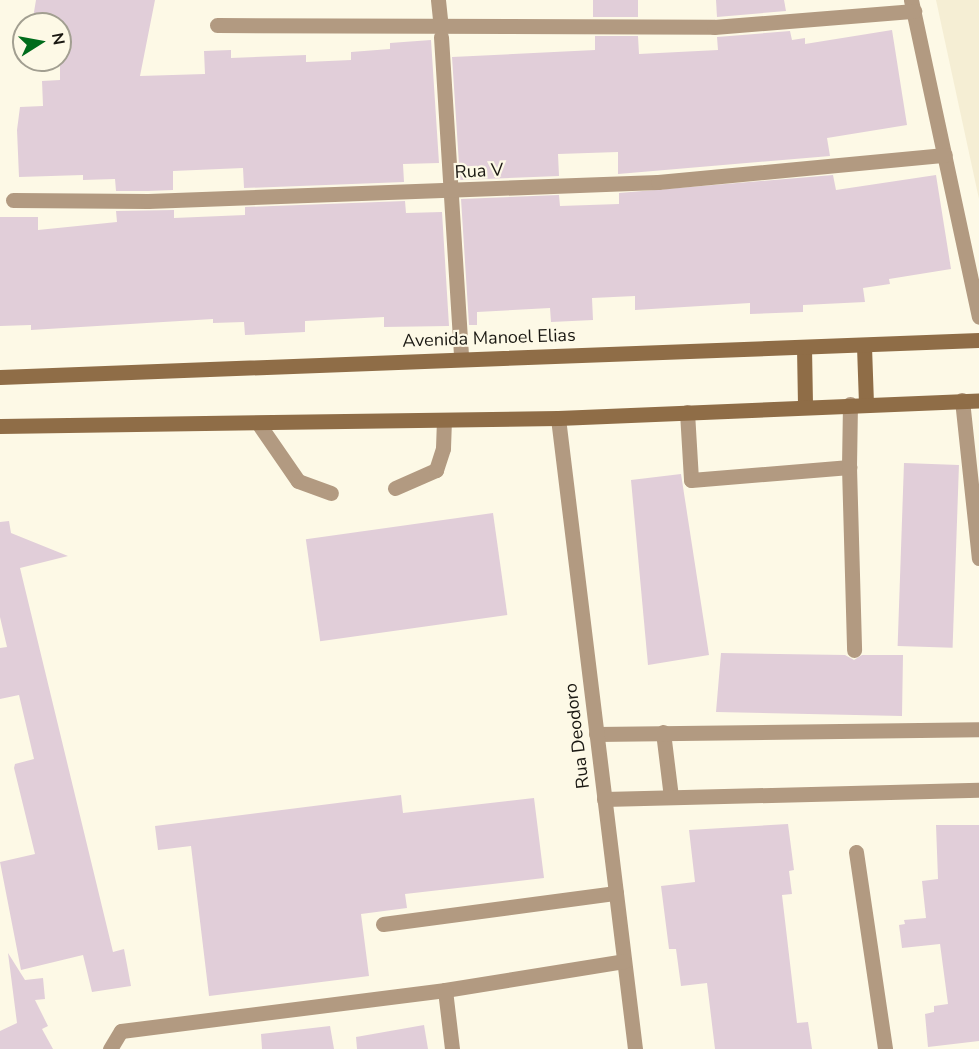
<!DOCTYPE html>
<style>
body{margin:0}
#map{position:relative;width:979px;height:1049px;overflow:hidden;background:#fdf9e6;font-family:"Nunito Sans",sans-serif}
div>[style]{position:absolute}
[style*='--x']{left:calc(var(--x)*1px);top:calc(var(--y)*1px);width:calc(var(--w)*1px);rotate:calc(var(--a)*1deg)}
.built>*{inset:0;background:#f5eed4}
.building>*{inset:0;background:#e1ced9;transform-origin:0 0}
.lane>*{height:15px;margin:-7.5px;padding:0 7.5px;transform-origin:7.5px;border-radius:7.5px;background:#b29a81}
.street>*{height:15px;margin:-7.5px;padding:0 7.5px;transform-origin:7.5px;border-radius:7.5px;background:#b29a81}
.secondary>*{height:15px;margin:-7.5px;padding:0 7.5px;transform-origin:7.5px;border-radius:7.5px;background:#8f6d47}
span{translate:-50% -50%;white-space:nowrap;text-align:center;line-height:1.15;-webkit-text-stroke:4.5px #fdf9e6;paint-order:stroke}
.street-label{font-size:18px;color:#1a1812}
.north{position:absolute;left:12px;top:12px;width:60px;height:60px;box-sizing:border-box;background:#fdf9e6;border:2px solid #a29f91;border-radius:50%;rotate:79deg;font-size:16px;font-weight:700;line-height:24px;text-align:center;color:#1a1812}
.north::after{content:'';display:block;margin:auto;width:21px;height:27px;background:#006c1c;clip-path:polygon(50% 0,100% 100%,50% 72%,0 100%)}
</style>
<div id="map">
<div class="built">
<i style="clip-path:polygon(936px 0,979px 0,979px 199px)"></i>
</div>
<div class="building">
<i style="clip-path:polygon(36px 0,155px 0,140px 76px,205px 74px,204px 51px,231px 50px,231px 58px,306px 55px,306px 62px,351px 60px,351px 52px,390px 49px,390px 43px,431px 40px,439px 163px,403px 164px,404px 182px,244px 188px,243px 168px,173px 171px,173px 190px,148px 191px,116px 191px,115px 179px,83px 180px,83px 175px,19px 177px,17px 130px,20px 107px,43px 106px,42px 81px,60px 80px,60px 24px,32px 24px)"></i>
<i style="left:593px;top:0;width:45px;height:17px"></i>
<i style="clip-path:polygon(716px 0,784px 0,786px 11px,717px 17px)"></i>
<i style="clip-path:polygon(892px 30px,907px 125px,827px 138px,830px 156px,618px 174px,618px 152px,558px 154px,559px 176px,460px 180px,452px 57px,595px 50px,595px 36px,638px 36px,639px 54px,718px 50px,717px 37px,790px 31px,792px 40px,805px 38px,805px 44px)"></i>
<i style="clip-path:polygon(833px 175px,836px 190px,936px 175px,951px 269px,889px 279px,890px 284px,863px 288px,865px 302px,803px 305px,803px 312px,750px 314px,750px 303px,635px 310px,635px 296px,592px 298px,593px 320px,551px 322px,550px 308px,477px 312px,477px 325px,469px 325px,461px 199px,559px 195px,560px 206px,619px 204px,619px 193px)"></i>
<i style="clip-path:polygon(405px 201px,406px 213px,442px 212px,449px 326px,384px 327px,384px 317px,305px 321px,305px 332px,245px 335px,244px 322px,213px 323px,213px 319px,31px 330px,31px 325px,0 326px,0 217px,38px 217px,38px 230px,117px 222px,116px 211px,174px 210px,174px 218px,245px 215px,245px 207px)"></i>
<i style="left:904px;top:463px;width:55px;height:183px;rotate:2deg"></i>
<i style="clip-path:polygon(681px 474px,709px 655px,648px 665px,631px 480px)"></i>
<i style="left:493px;top:513px;width:103px;height:189px;rotate:82deg"></i>
<i style="clip-path:polygon(9px 521px,11px 533px,68px 556px,20px 568px,113px 952px,124px 949px,131px 986px,92px 992px,83px 955px,21px 970px,0 862px,35px 854px,14px 768px,15px 764px,34px 759px,19px 695px,0 699px,0 648px,7px 647px,0 617px,0 522px)"></i>
<i style="clip-path:polygon(721px 653px,845px 655px,854px 660px,862px 655px,903px 655px,902px 716px,716px 712px)"></i>
<i style="clip-path:polygon(401px 795px,403px 813px,534px 798px,544px 878px,405px 894px,407px 908px,361px 914px,369px 976px,209px 996px,191px 846px,158px 850px,155px 826px)"></i>
<i style="clip-path:polygon(788px 824px,794px 870px,789px 871px,792px 894px,782px 895px,797px 1023px,808px 1022px,812px 1049px,715px 1049px,707px 983px,681px 986px,676px 949px,669px 949px,661px 886px,695px 882px,689px 830px)"></i>
<i style="clip-path:polygon(936px 825px,979px 825px,979px 1041px,928px 1047px,925px 1014px,934px 1012px,934px 1006px,948px 1004px,940px 944px,902px 948px,899px 925px,905px 924px,904px 920px,926px 918px,922px 881px,938px 879px)"></i>
<i style="clip-path:polygon(8px 953px,25px 980px,43px 978px,45px 999px,35px 1000px,48px 1026px,42px 1029px,53px 1049px,0 1049px,0 1031px,17px 1023px)"></i>
<i style="clip-path:polygon(424px 1025px,428px 1049px,357px 1049px,356px 1037px)"></i>
<i style="clip-path:polygon(330px 1026px,334px 1049px,262px 1049px,261px 1034px)"></i>
</div>
<div class="lane">
<i style="--x:962;--y:400;--w:159;--a:83.9"></i>
<i style="--x:687;--y:412;--w:68;--a:86.6"></i>
<i style="--x:691;--y:480;--w:159;--a:-4.7"></i>
<i style="--x:849;--y:467;--w:183;--a:88.4"></i>
<i style="--x:258;--y:423;--w:70;--a:55.4"></i>
<i style="--x:298;--y:481;--w:35;--a:20"></i>
<i style="--x:849;--y:467;--w:63;--a:-89.1"></i>
<i style="--x:395;--y:488;--w:45;--a:-23.7"></i>
<i style="--x:436;--y:470;--w:23;--a:-72"></i>
<i style="--x:443;--y:448;--w:28;--a:-88"></i>
<i style="--x:663;--y:732;--w:65;--a:83"></i>
<i style="--x:596;--y:734;--w:383;--a:-0.7"></i>
<i style="--x:604;--y:799;--w:375;--a:-1.4"></i>
<i style="--x:383;--y:924;--w:235;--a:-7.6"></i>
</div>
<div class="street">
<i style="--x:438;--y:0;--w:27;--a:84"></i>
<i style="--x:911;--y:0;--w:324;--a:77.9"></i>
<i style="--x:217;--y:25;--w:497;--a:0.2"></i>
<i style="--x:714;--y:27;--w:201;--a:-4.6"></i>
<i style="--x:441;--y:37;--w:322;--a:86.4"></i>
<i style="--x:13;--y:200;--w:135;--a:0.4"></i>
<i style="--x:148;--y:201;--w:510;--a:-2.13"></i>
<i style="--x:658;--y:182;--w:288;--a:-5.4"></i>
<i style="--x:558;--y:418;--w:636;--a:83.04"></i>
<i style="--x:856;--y:852;--w:199;--a:81.6"></i>
<i style="--x:445;--y:990;--w:181;--a:-9.2"></i>
<i style="--x:110;--y:1049;--w:21;--a:-59"></i>
<i style="--x:121;--y:1031;--w:327;--a:-7.2"></i>
<i style="--x:445;--y:990;--w:59;--a:83.2"></i>
</div>
<div class="secondary">
<i style="--x:864;--y:346;--w:58;--a:88"></i>
<i style="--x:804;--y:347;--w:59;--a:89"></i>
<i style="--x:0;--y:377;--w:980;--a:-2.16"></i>
<i style="--x:0;--y:426;--w:558;--a:-0.82"></i>
<i style="--x:558;--y:418;--w:421;--a:-2.4"></i>
</div>
<div class="street-label">
<span style="left:479px;top:171px;rotate:-3deg">Rua V</span>
<span style="left:489px;top:338px;rotate:-2deg">Avenida Manoel Elias</span>
<span style="left:577px;top:736px;rotate:-97deg">Rua Deodoro</span>
</div>
<div class="north">N</div>
</div>
